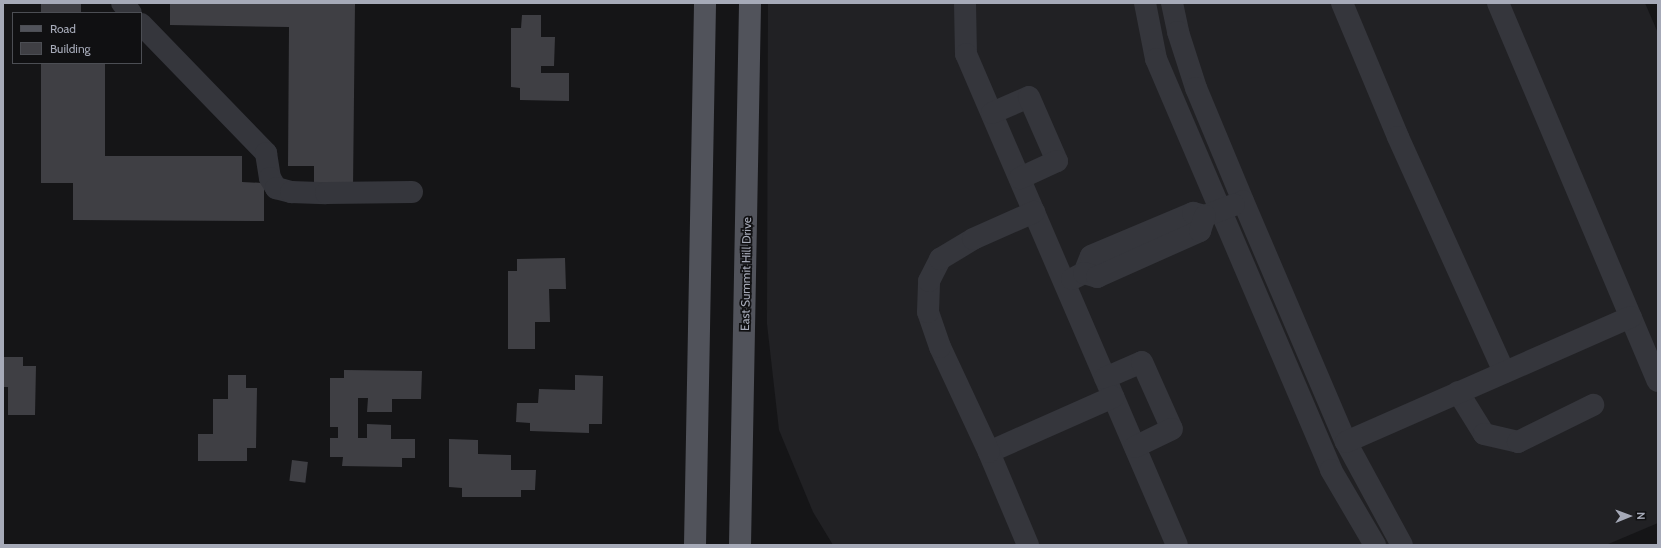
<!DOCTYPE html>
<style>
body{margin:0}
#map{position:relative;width:1661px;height:548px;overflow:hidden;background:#151517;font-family:Cabin,sans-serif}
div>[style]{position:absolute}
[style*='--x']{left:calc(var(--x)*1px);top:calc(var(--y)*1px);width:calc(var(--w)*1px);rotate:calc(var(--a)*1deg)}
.built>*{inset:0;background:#212124}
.building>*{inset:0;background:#3f3f44;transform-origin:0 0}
.minor>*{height:22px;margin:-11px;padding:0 11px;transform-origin:11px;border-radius:11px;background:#35363c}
.major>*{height:22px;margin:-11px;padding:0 11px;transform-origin:11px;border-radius:11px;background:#51535b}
span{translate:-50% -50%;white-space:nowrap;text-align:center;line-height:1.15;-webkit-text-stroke:3.5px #101012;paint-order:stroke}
.street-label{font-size:12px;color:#a6aab8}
.frame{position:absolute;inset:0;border:4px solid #a6aab8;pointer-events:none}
.legend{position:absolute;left:12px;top:12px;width:130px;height:52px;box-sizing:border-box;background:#101012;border:1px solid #4c4e54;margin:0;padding:5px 7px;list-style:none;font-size:12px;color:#a6aab8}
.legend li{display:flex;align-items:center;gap:8px;height:20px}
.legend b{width:20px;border:1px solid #4c4e54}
.north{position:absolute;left:1609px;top:496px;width:40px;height:40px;-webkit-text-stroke:3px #101012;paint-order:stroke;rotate:89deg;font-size:11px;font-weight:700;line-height:16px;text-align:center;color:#a6aab8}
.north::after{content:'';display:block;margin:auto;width:14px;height:18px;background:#a6aab8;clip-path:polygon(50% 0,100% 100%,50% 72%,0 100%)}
</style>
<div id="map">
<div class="built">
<i style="clip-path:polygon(768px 3px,1645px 3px,1658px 33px,1658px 523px,1606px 545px,833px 545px,813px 512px,779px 430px,767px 324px)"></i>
</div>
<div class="building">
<i style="left:41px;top:3px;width:40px;height:10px"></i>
<i style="clip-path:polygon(170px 3px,355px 3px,353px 188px,314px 188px,314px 166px,288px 166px,289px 27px,170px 25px)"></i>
<i style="clip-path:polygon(522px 15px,541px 15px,541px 37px,555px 37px,554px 66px,541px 66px,541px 73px,569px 73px,569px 101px,520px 100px,520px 88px,511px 87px,511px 28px,521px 28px)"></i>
<i style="clip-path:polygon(41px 63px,105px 63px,105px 156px,242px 156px,242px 182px,264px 183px,264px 221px,73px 220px,73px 183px,41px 183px)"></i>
<i style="clip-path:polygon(565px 258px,566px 289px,549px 289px,550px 322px,535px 322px,535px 349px,508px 349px,508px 271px,517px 271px,517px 259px)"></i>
<i style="clip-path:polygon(3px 357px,23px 357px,23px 366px,36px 366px,35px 415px,8px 415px,8px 387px,3px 387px)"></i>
<i style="clip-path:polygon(344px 370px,422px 371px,421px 399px,392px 399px,392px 412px,367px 412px,368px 398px,358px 398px,358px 438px,367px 438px,367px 424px,391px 425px,391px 439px,415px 439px,415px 458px,402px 458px,402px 467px,342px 466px,343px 457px,330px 457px,330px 438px,338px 438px,338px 427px,330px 427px,330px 378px,344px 378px)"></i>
<i style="clip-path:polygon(228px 375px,246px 375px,246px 388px,257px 388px,256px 448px,247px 448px,247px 461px,198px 461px,198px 434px,213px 434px,213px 399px,228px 399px)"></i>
<i style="clip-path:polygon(575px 375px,603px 376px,602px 424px,589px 424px,589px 433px,530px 431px,530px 423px,516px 422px,517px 403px,538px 403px,539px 389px,575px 390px)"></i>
<i style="clip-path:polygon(449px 439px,478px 440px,478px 454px,511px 455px,511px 470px,536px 470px,535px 490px,521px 490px,521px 497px,462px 497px,462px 488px,449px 487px)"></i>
<i style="left:292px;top:460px;width:16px;height:21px;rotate:7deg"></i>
</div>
<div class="minor">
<i style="--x:122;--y:3;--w:13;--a:48"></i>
<i style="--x:965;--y:3;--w:51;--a:88.9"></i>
<i style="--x:966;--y:54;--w:534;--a:66.75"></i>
<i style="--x:1145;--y:3;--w:57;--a:78.9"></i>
<i style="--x:1156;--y:59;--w:447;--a:66.9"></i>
<i style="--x:1331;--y:470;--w:87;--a:59.6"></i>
<i style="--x:1172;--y:3;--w:30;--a:78"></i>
<i style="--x:1178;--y:32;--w:59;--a:72.2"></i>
<i style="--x:1196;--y:88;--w:122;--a:67.4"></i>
<i style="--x:1243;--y:201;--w:262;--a:66.9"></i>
<i style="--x:1346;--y:442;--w:117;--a:61.5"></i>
<i style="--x:1342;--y:3;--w:145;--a:67.3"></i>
<i style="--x:1398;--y:137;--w:258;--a:65.7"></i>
<i style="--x:1498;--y:3;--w:410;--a:67.1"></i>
<i style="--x:141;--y:24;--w:180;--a:45.9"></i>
<i style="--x:266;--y:153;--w:25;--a:81"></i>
<i style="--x:270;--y:178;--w:12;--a:59"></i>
<i style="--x:276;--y:188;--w:16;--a:15"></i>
<i style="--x:291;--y:192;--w:35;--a:2"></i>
<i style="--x:326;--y:193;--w:86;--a:-0.7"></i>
<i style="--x:992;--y:113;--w:40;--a:-23.4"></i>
<i style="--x:1029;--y:97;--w:70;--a:66.4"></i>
<i style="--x:1057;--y:161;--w:41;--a:155.3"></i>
<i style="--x:1084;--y:273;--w:18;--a:-68"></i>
<i style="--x:1091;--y:256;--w:111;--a:-22.9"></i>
<i style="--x:1193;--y:213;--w:12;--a:14"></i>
<i style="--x:1205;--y:216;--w:31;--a:-21"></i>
<i style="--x:1072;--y:279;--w:13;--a:-27"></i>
<i style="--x:1084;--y:273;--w:14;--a:17"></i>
<i style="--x:1097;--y:277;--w:113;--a:-24.1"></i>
<i style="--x:1200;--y:231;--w:16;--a:-72"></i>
<i style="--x:1105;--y:378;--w:40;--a:-23.4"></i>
<i style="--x:1142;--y:362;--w:73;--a:65.9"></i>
<i style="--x:1172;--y:429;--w:41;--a:154.1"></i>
<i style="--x:1458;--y:392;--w:49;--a:58.2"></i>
<i style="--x:1484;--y:434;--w:35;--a:13"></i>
<i style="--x:1518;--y:442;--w:84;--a:-26.3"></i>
<i style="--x:1346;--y:442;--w:311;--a:-23.7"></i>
<i style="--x:989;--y:452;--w:136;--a:-23.9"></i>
<i style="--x:1028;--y:545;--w:101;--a:-112.8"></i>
<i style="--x:989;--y:452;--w:116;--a:-115"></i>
<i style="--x:940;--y:347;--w:37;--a:-109"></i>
<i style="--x:928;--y:312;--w:31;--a:-88"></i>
<i style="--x:929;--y:281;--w:25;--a:-63"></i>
<i style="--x:940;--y:259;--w:39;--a:-31"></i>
<i style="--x:973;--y:239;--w:67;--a:-23.9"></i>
</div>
<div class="major">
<i style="--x:695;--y:545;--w:542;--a:-88.94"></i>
<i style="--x:740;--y:545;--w:542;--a:-88.94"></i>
</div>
<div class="street-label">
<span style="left:746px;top:274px;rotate:-89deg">East Summit Hill Drive</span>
</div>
<div class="frame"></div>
<ul class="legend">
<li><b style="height:5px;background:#51535b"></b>Road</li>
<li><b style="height:11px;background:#3f3f44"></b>Building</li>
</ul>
<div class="north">N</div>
</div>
